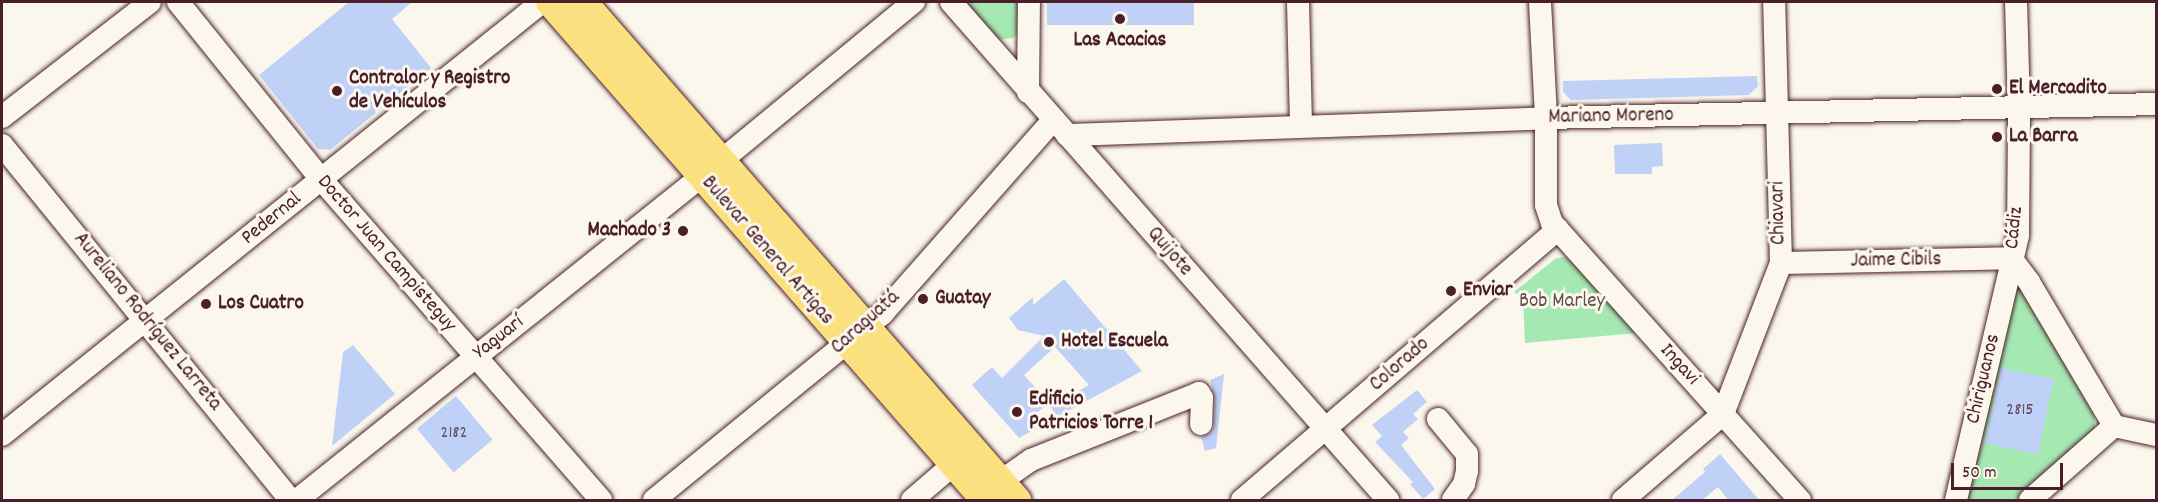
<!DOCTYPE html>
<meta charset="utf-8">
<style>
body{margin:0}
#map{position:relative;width:2158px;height:502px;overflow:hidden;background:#fbf7ec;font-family:Dekko,sans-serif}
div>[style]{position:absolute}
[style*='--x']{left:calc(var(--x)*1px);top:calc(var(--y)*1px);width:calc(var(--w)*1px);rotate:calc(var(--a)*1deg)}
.green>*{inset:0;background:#a5e8b2}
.building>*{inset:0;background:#bfd1f7;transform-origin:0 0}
.roads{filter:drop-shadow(0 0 2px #4a1f2b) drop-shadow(0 0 2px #4a1f2b)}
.minor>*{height:22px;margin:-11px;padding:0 11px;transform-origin:11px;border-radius:11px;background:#fbf7ec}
.major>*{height:28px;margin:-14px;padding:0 14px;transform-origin:14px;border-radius:14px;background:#fbe080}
.dots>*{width:16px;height:16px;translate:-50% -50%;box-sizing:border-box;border:3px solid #fbf7ec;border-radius:50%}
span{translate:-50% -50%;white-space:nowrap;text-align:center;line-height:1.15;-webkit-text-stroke:6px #fbf7ec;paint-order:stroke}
.number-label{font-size:18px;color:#674c5e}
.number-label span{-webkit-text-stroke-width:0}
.poi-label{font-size:21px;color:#4a1f2b;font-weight:700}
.left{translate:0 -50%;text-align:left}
.right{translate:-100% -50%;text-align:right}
.street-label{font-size:21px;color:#4a1f2b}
.park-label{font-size:21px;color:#61514d}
.frame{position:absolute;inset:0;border:3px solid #4a1f2b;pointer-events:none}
.scale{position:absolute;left:1951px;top:463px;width:112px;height:27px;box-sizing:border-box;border:3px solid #4a1f2b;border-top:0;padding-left:8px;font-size:18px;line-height:21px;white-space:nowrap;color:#4a1f2b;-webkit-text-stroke:4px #fbf7ec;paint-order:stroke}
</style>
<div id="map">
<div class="green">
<i style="clip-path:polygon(965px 2px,1020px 2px,1020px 30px,1013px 38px,998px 40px)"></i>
<i style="clip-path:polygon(1563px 257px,1576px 261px,1636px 333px,1525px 343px,1523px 298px,1514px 292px,1555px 259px)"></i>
<i style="clip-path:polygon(2015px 281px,2093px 407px,2095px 428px,2020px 500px,1963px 500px)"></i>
</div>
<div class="building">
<i style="clip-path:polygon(349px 2px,412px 2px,392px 19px,431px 68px,330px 150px,318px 149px,259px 75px)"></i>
<i style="left:1047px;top:2px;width:147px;height:23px"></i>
<i style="clip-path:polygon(1757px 76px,1758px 86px,1749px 95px,1571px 100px,1563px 92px,1563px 81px)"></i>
<i style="clip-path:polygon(1662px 143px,1663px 166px,1652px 167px,1652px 174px,1615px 174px,1614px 145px)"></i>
<i style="clip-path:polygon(1064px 279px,1142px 371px,1057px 417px,1050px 406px,1089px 385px,1055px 347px,1024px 375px,1049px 403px,1029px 419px,1037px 428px,1019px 438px,972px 385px,992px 367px,1002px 378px,1044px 336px,1018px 330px,1009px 318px,1033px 297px,1033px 305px)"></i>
<i style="clip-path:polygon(353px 345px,395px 394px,332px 446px,343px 352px)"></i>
<i style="left:2001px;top:368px;width:54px;height:77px;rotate:12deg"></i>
<i style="clip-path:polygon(1224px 374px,1216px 448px,1205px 451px,1201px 437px,1212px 432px,1214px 425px,1215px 399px,1210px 380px)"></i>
<i style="clip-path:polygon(1417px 390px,1427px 402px,1413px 414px,1418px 419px,1403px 432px,1409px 438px,1401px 445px,1435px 489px,1423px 499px,1410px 484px,1413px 482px,1375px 442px,1382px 436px,1372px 425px)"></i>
<i style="left:456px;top:396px;width:57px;height:51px;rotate:50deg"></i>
<i style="clip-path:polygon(1720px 454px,1760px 501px,1729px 501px,1718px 487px,1701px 501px,1671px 501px,1705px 472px,1703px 469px)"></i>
</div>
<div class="roads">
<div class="minor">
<i style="--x:178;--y:2;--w:228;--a:51.1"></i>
<i style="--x:321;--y:179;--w:426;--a:48.9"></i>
<i style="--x:951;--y:2;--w:663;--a:48.73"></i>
<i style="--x:1298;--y:2;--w:124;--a:88.6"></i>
<i style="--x:1540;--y:2;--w:116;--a:87"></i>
<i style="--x:1546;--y:118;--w:87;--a:90"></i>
<i style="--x:1546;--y:205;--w:19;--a:72"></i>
<i style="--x:1552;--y:223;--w:372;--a:48.2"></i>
<i style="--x:1028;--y:92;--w:90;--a:-89.4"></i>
<i style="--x:2;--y:117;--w:187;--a:-37.8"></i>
<i style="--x:1067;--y:135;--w:479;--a:-2"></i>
<i style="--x:1546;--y:118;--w:610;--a:-1.31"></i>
<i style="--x:2;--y:145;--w:458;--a:50.9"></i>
<i style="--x:722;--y:160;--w:249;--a:-39.5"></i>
<i style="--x:2011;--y:258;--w:30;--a:53"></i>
<i style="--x:2029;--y:282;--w:167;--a:59.4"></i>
<i style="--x:1781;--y:263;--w:230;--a:-1.2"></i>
<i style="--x:1438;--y:419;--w:45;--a:50.4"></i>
<i style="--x:1467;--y:454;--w:17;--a:90"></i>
<i style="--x:1467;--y:471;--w:13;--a:103"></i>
<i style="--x:1464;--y:484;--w:19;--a:125"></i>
<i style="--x:2114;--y:426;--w:43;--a:12.1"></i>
<i style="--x:2;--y:435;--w:692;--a:-38.72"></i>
<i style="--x:1001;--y:481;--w:37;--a:-35"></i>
<i style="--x:1031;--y:460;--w:181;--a:-21.7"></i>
<i style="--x:1199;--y:393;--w:6;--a:59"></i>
<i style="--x:1202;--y:398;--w:26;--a:92"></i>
<i style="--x:297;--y:500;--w:519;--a:-38.66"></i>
<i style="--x:654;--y:500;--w:296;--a:-39.2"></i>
<i style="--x:883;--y:313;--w:257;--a:-48.6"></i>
<i style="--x:912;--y:500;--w:55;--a:-40.6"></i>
<i style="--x:1242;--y:500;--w:416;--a:-40.6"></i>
<i style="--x:1623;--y:500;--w:132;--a:-40.7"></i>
<i style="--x:1723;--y:414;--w:162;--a:-69"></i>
<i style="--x:1781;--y:263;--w:261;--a:-91.5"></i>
<i style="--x:1956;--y:500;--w:272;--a:-76.8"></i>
<i style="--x:2018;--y:235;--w:127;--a:-89.5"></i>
<i style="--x:2019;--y:108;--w:106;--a:-91.6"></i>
<i style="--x:2030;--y:500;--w:112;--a:-41.4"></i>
</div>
<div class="major">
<i style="--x:550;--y:2;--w:661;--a:48.86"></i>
<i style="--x:583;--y:2;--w:661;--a:48.93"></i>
</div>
</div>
<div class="dots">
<i style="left:1120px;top:19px;background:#4a1f2b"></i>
<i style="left:1997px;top:89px;background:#4a1f2b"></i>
<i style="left:337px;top:91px;background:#4a1f2b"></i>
<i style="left:1997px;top:137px;background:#4a1f2b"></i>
<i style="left:683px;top:231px;background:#4a1f2b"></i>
<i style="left:1451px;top:291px;background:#4a1f2b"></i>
<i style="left:923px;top:299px;background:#4a1f2b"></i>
<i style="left:206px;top:304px;background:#4a1f2b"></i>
<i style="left:1049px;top:342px;background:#4a1f2b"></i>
<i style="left:1017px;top:412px;background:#4a1f2b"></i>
</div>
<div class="number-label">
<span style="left:2020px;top:411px">2815</span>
<span style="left:454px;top:434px">2182</span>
</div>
<div class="poi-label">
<span style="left:1120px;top:41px">Las Acacias</span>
<span class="left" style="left:349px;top:91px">Contralor y Registro<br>de Vehículos</span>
<span class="left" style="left:2009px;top:89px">El Mercadito</span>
<span class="left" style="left:2009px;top:137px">La Barra</span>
<span class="right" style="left:671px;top:231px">Machado 3</span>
<span class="left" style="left:1463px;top:291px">Enviar</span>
<span class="left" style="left:935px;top:299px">Guatay</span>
<span class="left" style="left:218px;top:304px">Los Cuatro</span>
<span class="left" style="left:1061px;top:342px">Hotel Escuela</span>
<span class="left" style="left:1029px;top:412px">Edificio<br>Patricios Torre 1</span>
</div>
<div class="street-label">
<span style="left:1611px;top:117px;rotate:-1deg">Mariano Moreno</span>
<span style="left:1779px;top:213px;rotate:-91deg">Chiavari</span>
<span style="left:272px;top:219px;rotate:-39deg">Pedernal</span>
<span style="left:2015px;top:228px;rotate:-84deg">Cádiz</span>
<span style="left:767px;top:251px;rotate:49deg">Bulevar General Artigas</span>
<span style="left:1169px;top:252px;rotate:49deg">Quijote</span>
<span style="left:386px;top:254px;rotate:49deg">Doctor Juan Campisteguy</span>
<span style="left:1896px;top:261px;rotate:-1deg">Jaime Cibils</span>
<span style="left:147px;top:322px;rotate:51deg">Aureliano Rodríguez Larreta</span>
<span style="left:866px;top:323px;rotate:-42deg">Caraguatá</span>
<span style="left:499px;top:338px;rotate:-38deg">Yaguarí</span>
<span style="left:1400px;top:365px;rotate:-41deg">Colorado</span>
<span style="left:1679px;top:365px;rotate:48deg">Ingavi</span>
<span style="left:1984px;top:379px;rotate:-77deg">Chiriguanos</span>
</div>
<div class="park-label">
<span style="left:1562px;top:302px">Bob Marley</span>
</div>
<div class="frame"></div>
<div class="scale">50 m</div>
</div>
